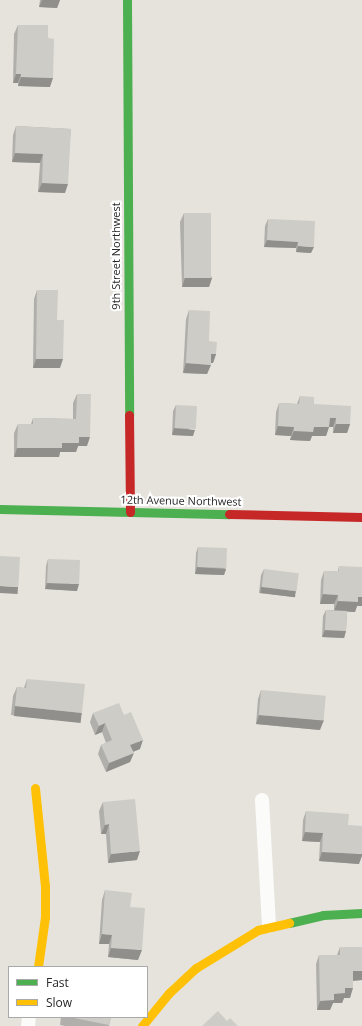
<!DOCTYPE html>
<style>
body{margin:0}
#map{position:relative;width:362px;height:1026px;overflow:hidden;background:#e6e3dc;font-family:"Open Sans",sans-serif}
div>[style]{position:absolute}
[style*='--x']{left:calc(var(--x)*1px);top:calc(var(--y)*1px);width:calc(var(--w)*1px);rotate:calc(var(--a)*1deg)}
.street>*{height:14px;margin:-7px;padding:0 7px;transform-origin:7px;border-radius:7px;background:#fbfbfa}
.fast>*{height:9px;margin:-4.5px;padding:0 4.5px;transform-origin:4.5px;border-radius:4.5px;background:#4caf50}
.slow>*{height:9px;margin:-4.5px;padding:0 4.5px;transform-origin:4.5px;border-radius:4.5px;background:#ffc107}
.jam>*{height:9px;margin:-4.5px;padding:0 4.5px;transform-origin:4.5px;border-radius:4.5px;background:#c62828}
.wall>*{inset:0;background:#b1afab}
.shaded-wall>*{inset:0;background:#908f8b;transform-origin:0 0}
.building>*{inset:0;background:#ceccc7;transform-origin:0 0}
span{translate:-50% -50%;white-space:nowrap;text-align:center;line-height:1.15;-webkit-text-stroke:4px #fff;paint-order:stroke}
.street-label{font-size:11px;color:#272727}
.legend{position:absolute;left:8px;top:966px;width:140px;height:52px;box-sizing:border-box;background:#fff;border:1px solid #a9a9a9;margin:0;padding:5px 7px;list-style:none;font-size:12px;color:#272727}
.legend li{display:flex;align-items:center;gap:8px;height:20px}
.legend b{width:20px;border:1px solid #a9a9a9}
</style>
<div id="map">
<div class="street">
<i style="--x:262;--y:800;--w:126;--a:86.8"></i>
<i style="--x:28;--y:1026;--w:9;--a:-84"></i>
</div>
<div class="fast">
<i style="--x:127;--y:0;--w:415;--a:89.7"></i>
<i style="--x:0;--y:509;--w:229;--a:1.3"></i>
<i style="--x:289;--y:923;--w:35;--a:-13"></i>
<i style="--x:323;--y:915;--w:39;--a:-3"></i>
</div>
<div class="slow">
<i style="--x:35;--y:788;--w:99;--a:84.2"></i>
<i style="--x:45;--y:886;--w:31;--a:90"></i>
<i style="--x:45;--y:917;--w:50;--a:98"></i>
<i style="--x:142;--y:1026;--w:43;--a:-50.7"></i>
<i style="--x:169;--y:993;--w:37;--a:-43"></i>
<i style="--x:196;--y:968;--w:73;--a:-31.5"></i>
<i style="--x:258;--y:930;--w:32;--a:-13"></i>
</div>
<div class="jam">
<i style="--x:129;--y:415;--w:97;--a:89.4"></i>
<i style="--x:229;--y:514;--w:133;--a:1.3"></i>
</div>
<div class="wall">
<i style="clip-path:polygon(40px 0,60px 0,57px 8px,39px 7px)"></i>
<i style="clip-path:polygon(18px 25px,48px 38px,50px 87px,18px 86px,18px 83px,13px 83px,14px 34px)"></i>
<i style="clip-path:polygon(16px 126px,71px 129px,65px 193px,38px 192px,40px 163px,12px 162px,13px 135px)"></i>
<i style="clip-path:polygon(184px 213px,212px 278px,209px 287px,182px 287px,180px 222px)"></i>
<i style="clip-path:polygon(268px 219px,311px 253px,296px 252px,296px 248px,264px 247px,265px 226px)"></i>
<i style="clip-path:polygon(37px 290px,57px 320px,60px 368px,33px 368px,34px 299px)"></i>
<i style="clip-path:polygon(189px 310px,216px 354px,213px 363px,211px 363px,207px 374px,183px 373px,186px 319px)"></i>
<i style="clip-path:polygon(77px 394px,87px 446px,78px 446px,76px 452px,60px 452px,59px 457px,14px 457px,14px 433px,18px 424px,31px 424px,33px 418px,73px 419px,73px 403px)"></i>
<i style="clip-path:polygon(300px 396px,350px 424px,347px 433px,333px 433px,333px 427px,329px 427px,326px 436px,312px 436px,310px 441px,290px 440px,291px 436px,275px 435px,276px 412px,279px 403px,297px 404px)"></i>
<i style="clip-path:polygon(176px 405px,193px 436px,172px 435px,173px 411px)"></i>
<i style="clip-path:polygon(198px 547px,226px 569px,224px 575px,195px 574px,196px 553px)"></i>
<i style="clip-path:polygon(48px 559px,77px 591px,45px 589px,46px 566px)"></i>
<i style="clip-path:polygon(339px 566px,357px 606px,355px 612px,347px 611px,346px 631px,344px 638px,322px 637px,323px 616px,326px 610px,334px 610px,334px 604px,320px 604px,321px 580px,324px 571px,338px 571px)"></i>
<i style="clip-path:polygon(264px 569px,296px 591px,294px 597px,259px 593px,261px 575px)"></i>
<i style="clip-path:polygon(27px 679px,82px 713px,79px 722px,11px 715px,13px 696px,17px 687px,24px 688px)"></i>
<i style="clip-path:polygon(261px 690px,320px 730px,256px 724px,258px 699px)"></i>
<i style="clip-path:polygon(93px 713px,124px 715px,140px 749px,133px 752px,130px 762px,106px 772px,98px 754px,101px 745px,106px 743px,102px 732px,95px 735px,90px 722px)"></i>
<i style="clip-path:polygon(103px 802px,137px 860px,108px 863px,106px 834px,101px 834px,99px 811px)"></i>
<i style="clip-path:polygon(306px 811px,348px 825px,359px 864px,319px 861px,320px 842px,302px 841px,303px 820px)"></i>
<i style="clip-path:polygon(105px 890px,130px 907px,138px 960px,108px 957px,109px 944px,99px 944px,102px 900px)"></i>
<i style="clip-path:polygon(340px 947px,362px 947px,362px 980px,353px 981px,350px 998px,344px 998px,342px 1003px,333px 1003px,330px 1010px,317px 1010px,316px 964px,319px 955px,337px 955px)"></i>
<i style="clip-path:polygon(61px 1017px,111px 1017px,109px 1026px,65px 1026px,60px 1025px)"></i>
</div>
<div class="shaded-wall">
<i style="clip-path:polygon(42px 0,60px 0,57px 8px,39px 7px)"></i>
<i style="clip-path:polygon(16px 74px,21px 74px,18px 83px,13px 83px)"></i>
<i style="clip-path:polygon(21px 77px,53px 78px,50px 87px,18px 86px)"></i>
<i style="clip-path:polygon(15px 153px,43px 154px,40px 163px,12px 162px)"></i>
<i style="clip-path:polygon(42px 183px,68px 184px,65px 193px,38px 192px)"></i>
<i style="clip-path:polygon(267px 240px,298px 242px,296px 248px,264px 247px)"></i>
<i style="clip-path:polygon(298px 246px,314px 247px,311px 253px,296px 252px)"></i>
<i style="clip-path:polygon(185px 278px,212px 278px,209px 287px,182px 287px)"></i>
<i style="clip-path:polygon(211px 354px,216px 354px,213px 363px,208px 363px)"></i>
<i style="clip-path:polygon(36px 359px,63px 359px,60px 368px,33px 368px)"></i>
<i style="clip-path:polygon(186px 363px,211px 365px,207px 374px,183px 373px)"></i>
<i style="clip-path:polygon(330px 418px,336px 418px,333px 427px,326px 427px)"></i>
<i style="clip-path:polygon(336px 424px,350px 424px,347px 433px,333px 433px)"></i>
<i style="clip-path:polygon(278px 426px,294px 427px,291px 436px,275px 435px)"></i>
<i style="clip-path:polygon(314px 427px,329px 427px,326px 436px,312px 436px,310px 441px,290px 440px,294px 431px)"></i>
<i style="clip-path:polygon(174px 428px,195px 430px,193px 436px,172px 435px)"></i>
<i style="clip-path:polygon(79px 437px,90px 437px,87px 446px,78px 446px,76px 452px,60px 452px,59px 457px,14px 457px,17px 448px,62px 443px)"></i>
<i style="clip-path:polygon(197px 567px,226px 569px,224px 575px,195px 574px)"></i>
<i style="clip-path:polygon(47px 583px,79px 584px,77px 591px,45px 589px)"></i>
<i style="left:0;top:586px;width:18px;height:7px;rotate:3deg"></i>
<i style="left:261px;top:587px;width:35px;height:6px;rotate:7deg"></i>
<i style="clip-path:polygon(323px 594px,338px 595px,334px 604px,320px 604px)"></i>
<i style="clip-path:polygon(358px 597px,362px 597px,362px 606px,357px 606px,355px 612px,334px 611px,338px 601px)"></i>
<i style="clip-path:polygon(325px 630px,346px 631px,344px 638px,322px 637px)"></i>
<i style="left:15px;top:706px;width:67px;height:10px;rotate:6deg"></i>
<i style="clip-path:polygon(259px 715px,324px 720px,320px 730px,256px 724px)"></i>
<i style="clip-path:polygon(105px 723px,102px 732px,95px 735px,99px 726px)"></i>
<i style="clip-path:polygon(143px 740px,140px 749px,127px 754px,130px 745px)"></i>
<i style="clip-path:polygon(134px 753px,130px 762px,106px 772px,109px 763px)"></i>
<i style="clip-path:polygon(109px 824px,106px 834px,101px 834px,105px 825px)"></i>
<i style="clip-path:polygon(305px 832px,323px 833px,320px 842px,302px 841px)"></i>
<i style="clip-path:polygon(140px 851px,137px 860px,108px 863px,111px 854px)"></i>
<i style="clip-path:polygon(322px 852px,362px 854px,362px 856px,359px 864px,319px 861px)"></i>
<i style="clip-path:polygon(102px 934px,112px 935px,109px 944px,99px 944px)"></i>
<i style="clip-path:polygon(111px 948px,142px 950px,138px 960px,108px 957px)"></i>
<i style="clip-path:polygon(353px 971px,362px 971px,362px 980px,350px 981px)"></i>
<i style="clip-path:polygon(345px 988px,353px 988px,350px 998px,344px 998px,342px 1003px,333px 1003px,330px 1010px,317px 1010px,320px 1001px)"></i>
</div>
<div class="building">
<i style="clip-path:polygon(18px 25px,48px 25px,48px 38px,54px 39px,53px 78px,21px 77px,21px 74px,16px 74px)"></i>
<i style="clip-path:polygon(16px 126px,71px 129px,68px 184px,42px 183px,43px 154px,15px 153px)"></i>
<i style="left:184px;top:213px;width:27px;height:65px"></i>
<i style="clip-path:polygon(268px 219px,315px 221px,314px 247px,298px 246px,298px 242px,267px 240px)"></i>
<i style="clip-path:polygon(37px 290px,58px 290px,57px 320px,64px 320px,63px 359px,36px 359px)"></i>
<i style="clip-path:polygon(189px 310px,210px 311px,209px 341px,217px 342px,216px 354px,211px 354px,211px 365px,186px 363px)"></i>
<i style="clip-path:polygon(77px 394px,91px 394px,90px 437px,79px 437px,79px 443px,62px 443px,62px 448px,17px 448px,18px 424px,33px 424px,33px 418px,76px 419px)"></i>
<i style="clip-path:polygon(300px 396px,314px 397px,314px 404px,351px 406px,350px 424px,336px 424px,336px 418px,330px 418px,329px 427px,314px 427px,313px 432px,294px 431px,294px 427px,278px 426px,279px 403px,299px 404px)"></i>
<i style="left:176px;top:405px;width:21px;height:23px;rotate:3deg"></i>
<i style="left:198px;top:547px;width:29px;height:20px;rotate:2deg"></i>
<i style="left:0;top:556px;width:20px;height:30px;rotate:3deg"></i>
<i style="left:48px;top:559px;width:32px;height:24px;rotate:2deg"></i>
<i style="clip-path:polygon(339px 566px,362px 567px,362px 597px,358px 597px,358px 602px,338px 601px,338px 595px,323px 594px,324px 571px,339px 571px)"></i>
<i style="left:264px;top:569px;width:35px;height:18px;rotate:7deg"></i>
<i style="left:326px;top:610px;width:21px;height:20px;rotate:3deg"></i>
<i style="clip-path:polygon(27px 679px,85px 684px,82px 713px,15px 706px,17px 687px,26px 688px)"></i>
<i style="left:261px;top:690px;width:65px;height:25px;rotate:5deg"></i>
<i style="clip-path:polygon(119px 703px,124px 715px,131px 712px,143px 740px,130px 745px,134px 753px,109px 763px,101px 745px,112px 740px,105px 723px,99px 726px,93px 713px)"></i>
<i style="clip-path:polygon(135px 799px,140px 851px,111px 854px,109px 824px,105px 825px,103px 802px)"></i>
<i style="clip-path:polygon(306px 811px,349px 814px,348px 825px,362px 826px,362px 854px,322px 852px,323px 833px,305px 832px)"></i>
<i style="clip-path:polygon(105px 890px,132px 893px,130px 907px,145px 908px,142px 950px,111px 948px,112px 935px,102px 934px)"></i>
<i style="clip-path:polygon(340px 947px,362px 947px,362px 971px,353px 971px,353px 988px,345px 988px,345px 993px,334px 994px,334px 1000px,320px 1001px,319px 955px,340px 955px)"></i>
<i style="clip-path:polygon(218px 1011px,227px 1021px,230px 1018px,238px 1026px,202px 1026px)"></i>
<i style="clip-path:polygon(69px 1017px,111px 1017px,109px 1025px)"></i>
</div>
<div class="street-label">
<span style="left:116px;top:256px;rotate:-90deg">9th Street Northwest</span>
<span style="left:181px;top:501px;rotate:1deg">12th Avenue Northwest</span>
</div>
<ul class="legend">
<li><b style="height:5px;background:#4caf50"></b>Fast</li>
<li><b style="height:5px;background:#ffc107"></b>Slow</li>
</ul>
</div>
